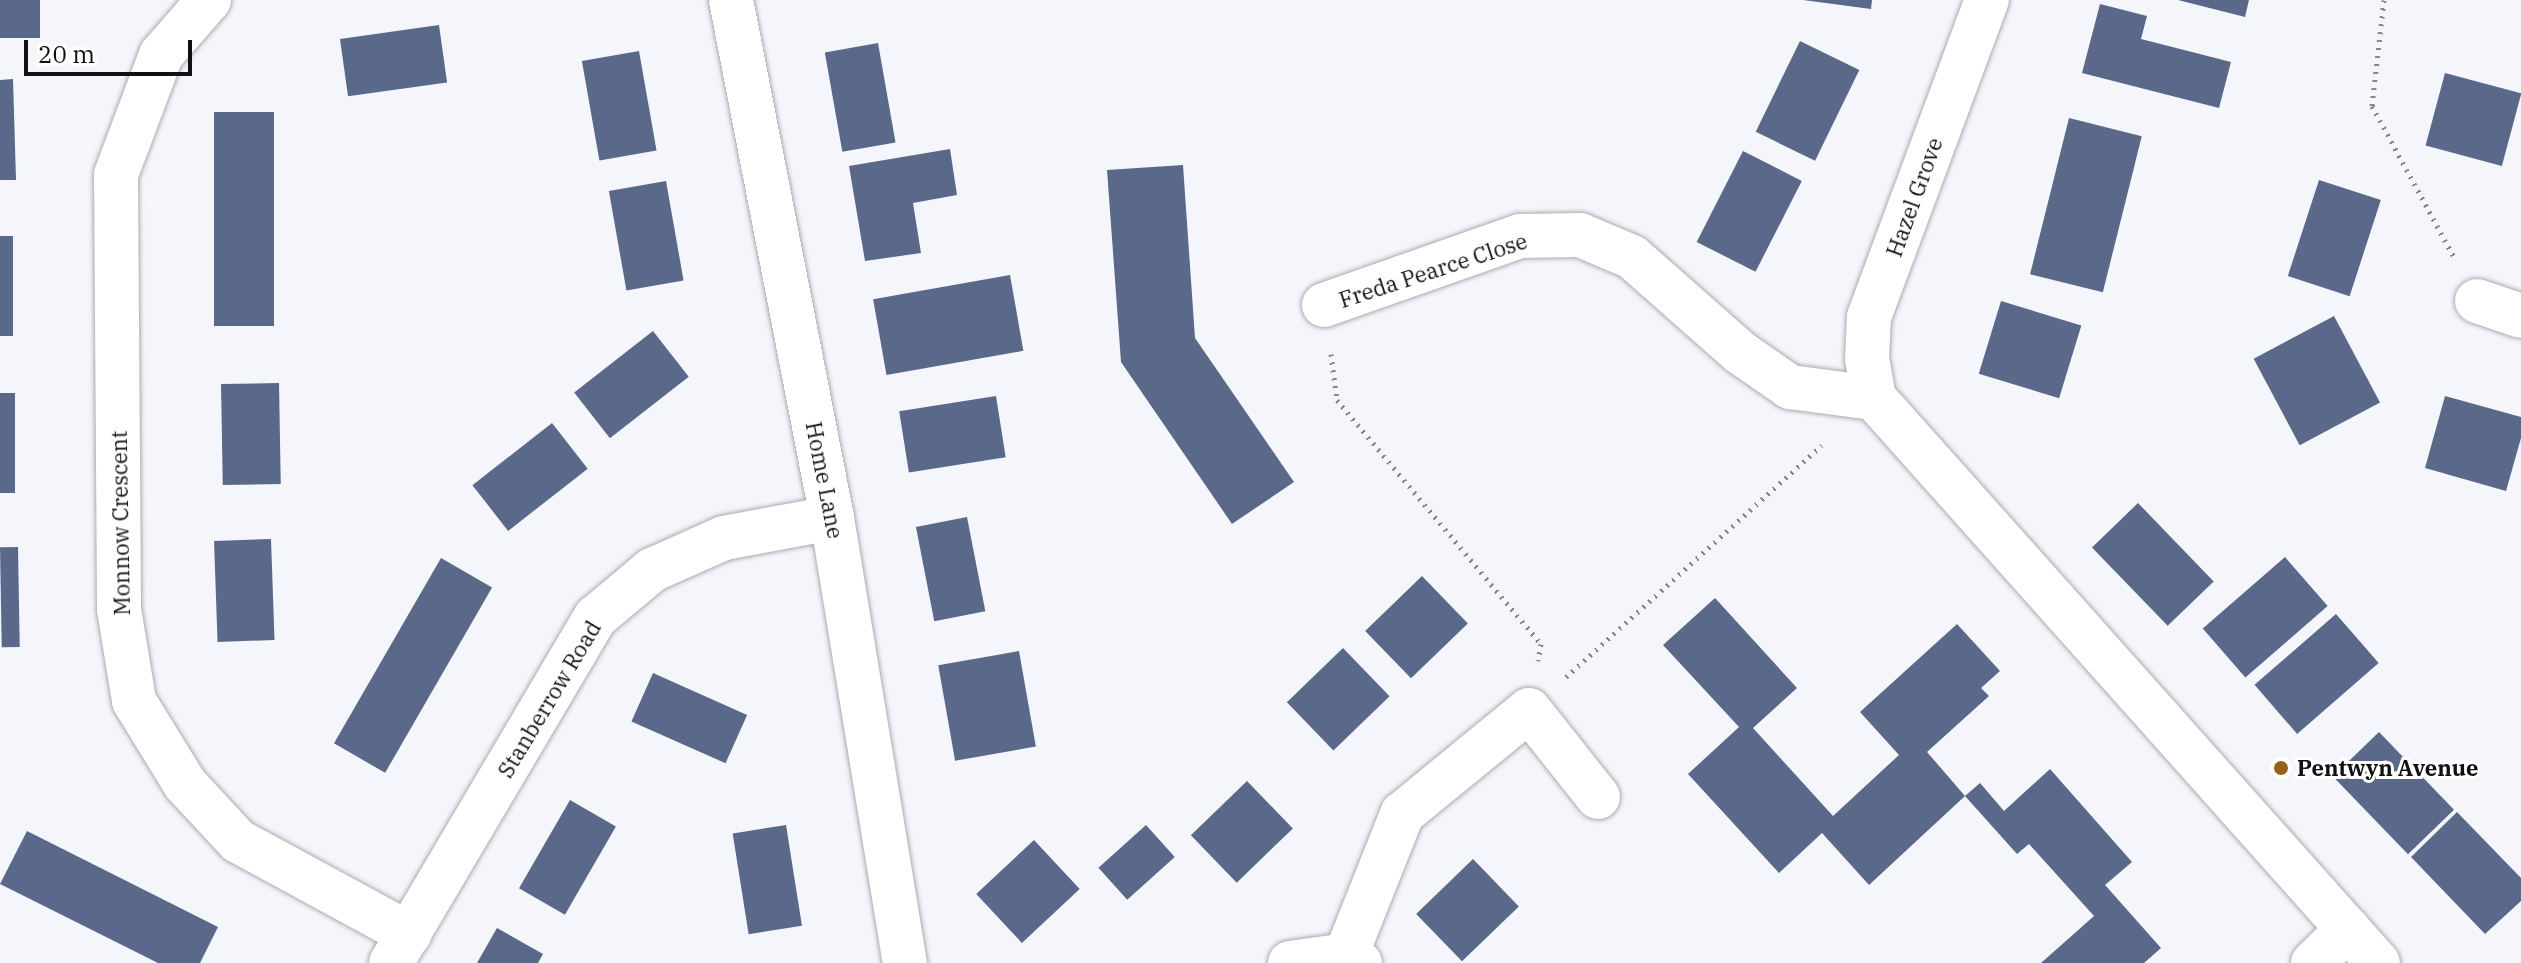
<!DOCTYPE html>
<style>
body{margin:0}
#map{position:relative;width:2521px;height:963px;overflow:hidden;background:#f4f6fb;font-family:"IBM Plex Serif",serif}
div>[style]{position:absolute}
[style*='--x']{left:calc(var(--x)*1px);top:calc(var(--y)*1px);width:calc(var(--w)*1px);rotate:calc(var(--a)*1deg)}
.building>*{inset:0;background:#5a6989;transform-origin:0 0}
.path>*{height:5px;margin-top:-2.5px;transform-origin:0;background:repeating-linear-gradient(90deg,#86888b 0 2px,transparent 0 8px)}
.roads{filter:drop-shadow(0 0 2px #aaacb1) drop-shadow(0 0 2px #aaacb1)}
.minor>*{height:44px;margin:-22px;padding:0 22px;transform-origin:22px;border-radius:22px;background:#fff}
.dots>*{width:22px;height:22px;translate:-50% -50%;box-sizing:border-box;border:4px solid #fff;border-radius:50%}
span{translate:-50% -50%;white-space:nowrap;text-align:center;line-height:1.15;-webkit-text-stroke:6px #fff;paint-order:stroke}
.street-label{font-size:22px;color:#101112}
.poi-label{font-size:22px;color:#101112;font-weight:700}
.left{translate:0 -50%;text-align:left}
.scale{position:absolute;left:24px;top:40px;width:168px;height:36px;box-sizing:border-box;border:4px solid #101112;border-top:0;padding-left:10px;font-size:24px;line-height:28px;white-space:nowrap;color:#101112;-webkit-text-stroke:6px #fff;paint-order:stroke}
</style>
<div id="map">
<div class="building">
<i style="left:0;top:0;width:40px;height:38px"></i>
<i style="clip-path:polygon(1803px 0,1872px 0,1871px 9px)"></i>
<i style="clip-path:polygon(2178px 0,2249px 0,2245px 17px)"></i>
<i style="clip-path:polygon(2100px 4px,2147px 16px,2141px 39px,2231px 62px,2219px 108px,2082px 73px)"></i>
<i style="left:439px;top:25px;width:58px;height:100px;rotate:82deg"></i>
<i style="left:1800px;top:41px;width:66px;height:101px;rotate:26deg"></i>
<i style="left:878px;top:43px;width:101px;height:54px;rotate:80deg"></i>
<i style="left:639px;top:51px;width:101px;height:58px;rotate:80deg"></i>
<i style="left:2445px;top:73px;width:79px;height:75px;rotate:15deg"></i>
<i style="clip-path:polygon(13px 79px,16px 180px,0 180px,0 80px)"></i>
<i style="left:214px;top:112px;width:60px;height:214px"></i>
<i style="left:2069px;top:118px;width:75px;height:161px;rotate:14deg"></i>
<i style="clip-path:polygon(950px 149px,957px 195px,913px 203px,921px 253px,865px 261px,849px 166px)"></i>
<i style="left:1743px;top:151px;width:66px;height:102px;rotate:27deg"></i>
<i style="clip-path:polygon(1183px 165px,1195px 338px,1294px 482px,1232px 524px,1121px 362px,1107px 170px)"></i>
<i style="left:2319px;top:180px;width:65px;height:101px;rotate:18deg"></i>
<i style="left:666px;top:181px;width:101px;height:58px;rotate:80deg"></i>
<i style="left:0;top:236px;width:13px;height:100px"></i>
<i style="left:1010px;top:275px;width:77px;height:139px;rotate:80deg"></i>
<i style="left:2001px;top:301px;width:84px;height:76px;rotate:17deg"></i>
<i style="left:2334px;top:316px;width:98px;height:91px;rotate:62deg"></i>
<i style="left:653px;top:331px;width:58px;height:100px;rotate:52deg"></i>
<i style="left:279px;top:383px;width:101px;height:58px;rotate:89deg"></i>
<i style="left:0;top:393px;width:15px;height:100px"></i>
<i style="left:996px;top:396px;width:62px;height:98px;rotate:81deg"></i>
<i style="clip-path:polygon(2445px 396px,2521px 417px,2521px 438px,2506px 491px,2425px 468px)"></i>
<i style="left:552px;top:423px;width:58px;height:101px;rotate:52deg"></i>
<i style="left:2138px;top:503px;width:109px;height:64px;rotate:46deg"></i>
<i style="left:967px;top:517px;width:96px;height:52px;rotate:79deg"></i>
<i style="left:271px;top:539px;width:101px;height:57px;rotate:88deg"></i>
<i style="left:18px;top:547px;width:100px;height:18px;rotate:89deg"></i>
<i style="left:2285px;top:557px;width:65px;height:109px;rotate:49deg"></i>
<i style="left:441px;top:558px;width:59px;height:214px;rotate:30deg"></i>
<i style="left:1422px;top:576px;width:66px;height:79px;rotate:46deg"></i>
<i style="clip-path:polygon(1715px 598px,1797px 688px,1753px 728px,1833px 816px,1899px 755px,1860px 712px,1957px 624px,2000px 671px,1981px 688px,1989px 696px,1927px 752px,1965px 796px,1869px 885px,1822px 833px,1779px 873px,1688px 774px,1739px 727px,1663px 645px)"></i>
<i style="left:2336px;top:614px;width:65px;height:108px;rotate:49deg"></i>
<i style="left:1343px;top:648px;width:67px;height:78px;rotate:46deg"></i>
<i style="left:1019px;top:651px;width:97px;height:82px;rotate:80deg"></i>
<i style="left:653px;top:673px;width:103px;height:53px;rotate:24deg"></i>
<i style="left:2379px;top:732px;width:108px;height:64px;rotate:46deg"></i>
<i style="clip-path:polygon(2050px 769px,2132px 862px,2105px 885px,2161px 948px,2144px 963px,2041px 963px,2094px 916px,2029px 844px,2017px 854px,1965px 796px,1980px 783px,2004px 811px)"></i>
<i style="left:1247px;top:781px;width:66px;height:78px;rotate:46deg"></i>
<i style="left:570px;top:800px;width:53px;height:102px;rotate:30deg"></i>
<i style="clip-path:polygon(2457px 812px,2521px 878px,2521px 901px,2485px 934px,2411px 857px)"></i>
<i style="left:786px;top:825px;width:102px;height:54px;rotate:81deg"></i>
<i style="left:1146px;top:825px;width:43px;height:64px;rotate:48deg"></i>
<i style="clip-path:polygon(27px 831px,218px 927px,200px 963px,158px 963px,0 884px)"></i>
<i style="left:1034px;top:840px;width:67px;height:79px;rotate:47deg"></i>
<i style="left:1473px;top:859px;width:66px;height:79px;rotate:46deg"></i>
<i style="clip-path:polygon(497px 928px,543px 954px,538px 963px,477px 963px)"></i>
</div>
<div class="path">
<i style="--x:2384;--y:0;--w:107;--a:96.5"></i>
<i style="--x:2372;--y:106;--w:172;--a:61.5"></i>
<i style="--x:1331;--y:354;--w:46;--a:82.6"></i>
<i style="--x:1337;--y:400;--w:318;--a:50.1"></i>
<i style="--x:1541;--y:644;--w:17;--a:100"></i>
<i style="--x:1566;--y:677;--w:345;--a:-42.2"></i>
</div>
<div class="roads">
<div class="minor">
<i style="--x:209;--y:0;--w:73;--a:131.1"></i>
<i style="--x:161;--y:55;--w:128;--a:110.6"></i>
<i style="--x:116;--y:175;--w:434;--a:89.6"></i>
<i style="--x:119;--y:609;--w:93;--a:80.7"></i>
<i style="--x:134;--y:701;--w:97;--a:58.4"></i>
<i style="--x:185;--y:784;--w:78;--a:47.1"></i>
<i style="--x:238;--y:841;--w:195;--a:28.5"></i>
<i style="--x:731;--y:0;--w:528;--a:78.97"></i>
<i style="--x:832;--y:518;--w:451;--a:80.7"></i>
<i style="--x:2477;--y:301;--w:46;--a:18.8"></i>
<i style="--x:1324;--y:305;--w:208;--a:-19.4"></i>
<i style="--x:1520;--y:236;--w:60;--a:-1"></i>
<i style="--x:1580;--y:235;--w:56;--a:22.9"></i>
<i style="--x:1632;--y:257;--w:145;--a:41.4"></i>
<i style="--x:1741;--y:353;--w:60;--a:34.8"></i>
<i style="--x:1790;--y:387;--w:85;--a:7.5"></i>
<i style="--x:1874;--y:398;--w:757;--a:48.27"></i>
<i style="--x:1874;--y:398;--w:40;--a:-100"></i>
<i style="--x:1867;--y:359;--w:42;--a:-87.3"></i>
<i style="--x:1869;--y:317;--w:338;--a:-69.6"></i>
<i style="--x:1346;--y:955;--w:152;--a:-68.3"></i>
<i style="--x:1402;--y:814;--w:164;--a:-39.3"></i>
<i style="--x:1529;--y:710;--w:111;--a:51.6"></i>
<i style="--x:391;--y:963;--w:402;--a:-59.4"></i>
<i style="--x:596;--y:617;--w:73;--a:-40"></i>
<i style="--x:652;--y:570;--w:79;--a:-24"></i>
<i style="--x:724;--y:538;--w:110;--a:-10.5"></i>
<i style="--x:1290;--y:963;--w:57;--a:-8.1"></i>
<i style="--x:1346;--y:955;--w:16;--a:30"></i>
<i style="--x:2313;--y:963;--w:49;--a:-44.2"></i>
</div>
</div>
<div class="dots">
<i style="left:2281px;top:768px;background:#966118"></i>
</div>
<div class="street-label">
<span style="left:1914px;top:197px;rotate:-70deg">Hazel Grove</span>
<span style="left:1433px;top:270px;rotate:-18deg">Freda Pearce Close</span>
<span style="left:825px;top:480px;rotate:79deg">Home Lane</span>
<span style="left:120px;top:523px;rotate:-91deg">Monnow Crescent</span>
<span style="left:549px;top:699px;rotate:-59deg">Stanberrow Road</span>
</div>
<div class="poi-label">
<span class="left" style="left:2297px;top:768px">Pentwyn Avenue</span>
</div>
<div class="scale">20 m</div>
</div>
